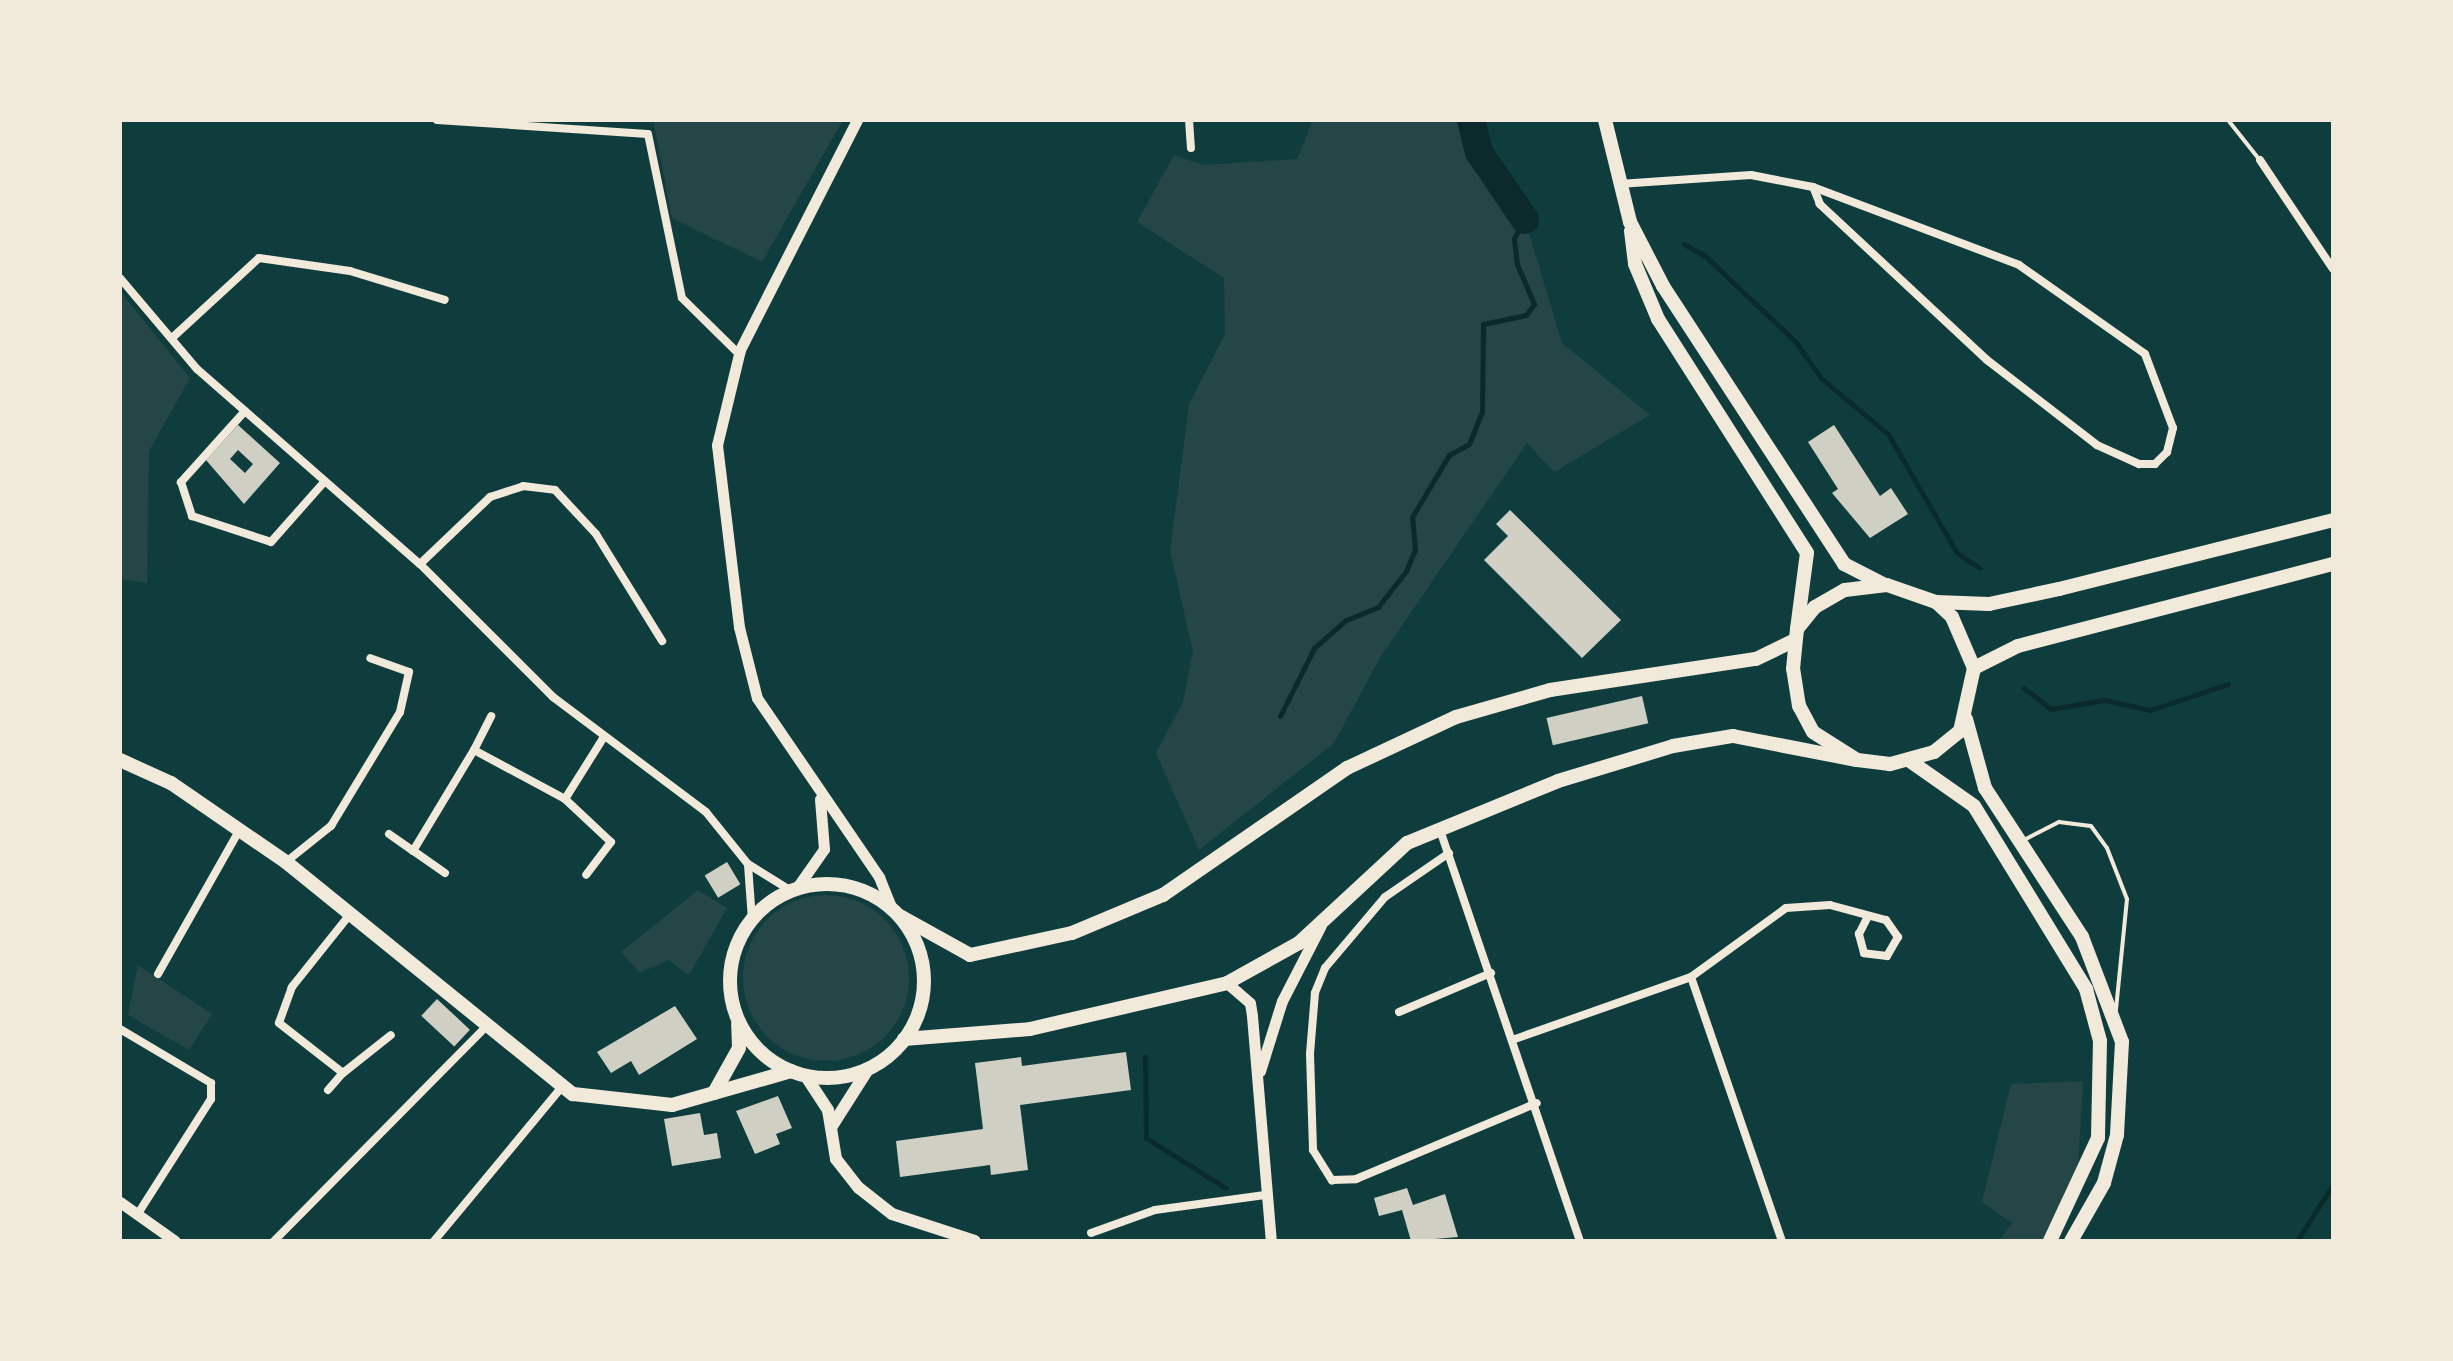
<!DOCTYPE html>
<style>
body{margin:0}
#map{position:relative;width:2453px;height:1361px;overflow:hidden;background:#0f3d3e;font-family:Lato,sans-serif}
div>[style]{position:absolute}
[style*='--x']{left:calc(var(--x)*1px);top:calc(var(--y)*1px);width:calc(var(--w)*1px);rotate:calc(var(--a)*1deg)}
.green>*{inset:0;background:#244646}
.round{border-radius:50%}
.stream>*{height:5px;margin:-2.5px;padding:0 2.5px;transform-origin:2.5px;border-radius:2.5px;background:#0a2a2b}
.river>*{height:28px;margin:-14px;padding:0 14px;transform-origin:14px;border-radius:14px;background:#0a2a2b}
.building>*{inset:0;background:#cfcfc3;transform-origin:0 0}
.service>*{height:4px;margin:-2px;padding:0 2px;transform-origin:2px;border-radius:2px;background:#f1e9da}
.minor>*{height:8px;margin:-4px;padding:0 4px;transform-origin:4px;border-radius:4px;background:#f1e9da}
.tertiary>*{height:11px;margin:-5.5px;padding:0 5.5px;transform-origin:5.5px;border-radius:5.5px;background:#f1e9da}
.secondary>*{height:12px;margin:-6px;padding:0 6px;transform-origin:6px;border-radius:6px;background:#f1e9da}
.primary>*{height:14px;margin:-7px;padding:0 7px;transform-origin:7px;border-radius:7px;background:#f1e9da}
.trunk>*{height:14px;margin:-7px;padding:0 7px;transform-origin:7px;border-radius:7px;background:#f1e9da}
.trunk>.ring{margin:-7px;padding:0;box-sizing:content-box;background:none;border:14px solid #f1e9da;border-radius:50%}
span{translate:-50% -50%;white-space:nowrap;text-align:center;line-height:1.15;-webkit-text-stroke:6px #f1e9da;paint-order:stroke}
.frame{position:absolute;inset:0;border:122px solid #f1e9da;pointer-events:none}
</style>
<div id="map">
<div class="green">
<i style="clip-path:polygon(653px 120px,843px 120px,762px 262px,672px 218px)"></i>
<i style="clip-path:polygon(1313px 120px,1471px 120px,1479px 152px,1525px 220px,1562px 343px,1650px 415px,1554px 472px,1527px 443px,1381px 656px,1334px 743px,1199px 850px,1156px 753px,1183px 702px,1193px 651px,1170px 551px,1189px 404px,1225px 334px,1224px 278px,1137px 222px,1174px 155px,1203px 165px,1297px 159px)"></i>
<i style="clip-path:polygon(120px 291px,190px 378px,149px 451px,147px 583px,120px 579px)"></i>
<i style="clip-path:polygon(698px 890px,727px 908px,689px 975px,668px 960px,640px 973px,621px 952px)"></i>
<i class="round" style="left:743px;top:895px;width:166px;height:166px"></i>
<i style="clip-path:polygon(138px 965px,212px 1014px,189px 1050px,128px 1015px)"></i>
<i style="clip-path:polygon(2083px 1081px,2078px 1169px,2043px 1241px,1999px 1241px,2012px 1223px,1982px 1202px,2011px 1084px)"></i>
</div>
<div class="stream">
<i style="--x:1684;--y:244;--w:24;--a:30"></i>
<i style="--x:1705;--y:256;--w:124;--a:43.4"></i>
<i style="--x:1795;--y:341;--w:45;--a:54.9"></i>
<i style="--x:1821;--y:378;--w:87;--a:39.9"></i>
<i style="--x:1888;--y:434;--w:138;--a:59.9"></i>
<i style="--x:1957;--y:553;--w:27;--a:33"></i>
<i style="--x:2024;--y:688;--w:34;--a:38"></i>
<i style="--x:2051;--y:709;--w:54;--a:-9.6"></i>
<i style="--x:2104;--y:700;--w:47;--a:12.3"></i>
<i style="--x:2150;--y:710;--w:82;--a:-18.4"></i>
<i style="--x:1280;--y:716;--w:76;--a:-63.4"></i>
<i style="--x:1314;--y:648;--w:43;--a:-41.2"></i>
<i style="--x:1346;--y:620;--w:35;--a:-22"></i>
<i style="--x:1378;--y:607;--w:46;--a:-52.1"></i>
<i style="--x:1406;--y:571;--w:23;--a:-67"></i>
<i style="--x:1415;--y:550;--w:33;--a:-95"></i>
<i style="--x:1412;--y:517;--w:72;--a:-59.2"></i>
<i style="--x:1449;--y:455;--w:23;--a:-29"></i>
<i style="--x:1469;--y:444;--w:35;--a:-68"></i>
<i style="--x:1482;--y:411;--w:87;--a:-89.3"></i>
<i style="--x:1483;--y:324;--w:44;--a:-11.8"></i>
<i style="--x:1526;--y:315;--w:14;--a:-54"></i>
<i style="--x:1534;--y:304;--w:43;--a:-113"></i>
<i style="--x:1517;--y:264;--w:26;--a:-97"></i>
<i style="--x:1514;--y:238;--w:21;--a:-59"></i>
<i style="--x:1145;--y:1057;--w:81;--a:89.3"></i>
<i style="--x:1146;--y:1138;--w:94;--a:32"></i>
<i style="--x:2297;--y:1241;--w:67;--a:-57.7"></i>
</div>
<div class="river">
<i style="--x:1471;--y:120;--w:33;--a:76"></i>
<i style="--x:1479;--y:152;--w:82;--a:55.9"></i>
</div>
<div class="building">
<i style="clip-path:polygon(evenodd,238px 425px,280px 463px,244px 504px,206px 460px,238px 425px,238px 450px,253px 464px,245px 473px,230px 459px,238px 450px)"></i>
<i style="clip-path:polygon(1834px 425px,1880px 496px,1891px 488px,1908px 514px,1870px 538px,1832px 493px,1838px 489px,1808px 442px)"></i>
<i style="clip-path:polygon(1510px 510px,1621px 620px,1582px 658px,1484px 560px,1508px 536px,1496px 524px)"></i>
<i style="left:1642px;top:696px;width:28px;height:98px;rotate:77deg"></i>
<i style="left:727px;top:862px;width:26px;height:26px;rotate:59deg"></i>
<i style="left:437px;top:999px;width:45px;height:23px;rotate:43deg"></i>
<i style="clip-path:polygon(675px 1006px,697px 1039px,639px 1075px,631px 1061px,611px 1073px,597px 1052px)"></i>
<i style="clip-path:polygon(1126px 1052px,1131px 1090px,1020px 1105px,1028px 1170px,991px 1175px,990px 1165px,900px 1177px,896px 1141px,983px 1129px,975px 1063px,1021px 1057px,1022px 1066px)"></i>
<i style="clip-path:polygon(778px 1096px,792px 1128px,776px 1134px,780px 1144px,755px 1154px,736px 1111px)"></i>
<i style="clip-path:polygon(700px 1113px,704px 1135px,717px 1133px,721px 1158px,672px 1166px,664px 1119px)"></i>
<i style="clip-path:polygon(1407px 1188px,1413px 1205px,1445px 1194px,1458px 1237px,1411px 1241px,1402px 1210px,1379px 1216px,1374px 1198px)"></i>
</div>
<div class="service">
<i style="--x:2228;--y:120;--w:50;--a:51.5"></i>
<i style="--x:2022;--y:841;--w:42;--a:-27.2"></i>
<i style="--x:2059;--y:822;--w:32;--a:7"></i>
<i style="--x:2091;--y:826;--w:27;--a:54"></i>
<i style="--x:2107;--y:848;--w:55;--a:68.6"></i>
<i style="--x:2127;--y:899;--w:112;--a:95.7"></i>
</div>
<div class="minor">
<i style="--x:437;--y:120;--w:211;--a:3.8"></i>
<i style="--x:648;--y:134;--w:167;--a:78.3"></i>
<i style="--x:682;--y:298;--w:80;--a:44.5"></i>
<i style="--x:1189;--y:120;--w:28;--a:86"></i>
<i style="--x:2260;--y:160;--w:131;--a:56.2"></i>
<i style="--x:1619;--y:184;--w:132;--a:-3.9"></i>
<i style="--x:1751;--y:175;--w:63;--a:11"></i>
<i style="--x:1813;--y:187;--w:220;--a:20.7"></i>
<i style="--x:2019;--y:265;--w:154;--a:35.2"></i>
<i style="--x:2145;--y:354;--w:79;--a:69.3"></i>
<i style="--x:2173;--y:428;--w:25;--a:104"></i>
<i style="--x:2167;--y:452;--w:17;--a:135"></i>
<i style="--x:2155;--y:464;--w:16;--a:180"></i>
<i style="--x:2139;--y:464;--w:46;--a:-155.7"></i>
<i style="--x:2097;--y:445;--w:139;--a:-142.3"></i>
<i style="--x:1987;--y:360;--w:229;--a:-137"></i>
<i style="--x:1820;--y:204;--w:18;--a:-112"></i>
<i style="--x:120;--y:278;--w:119;--a:49.8"></i>
<i style="--x:197;--y:369;--w:296;--a:41.2"></i>
<i style="--x:420;--y:564;--w:188;--a:45"></i>
<i style="--x:553;--y:697;--w:191;--a:36.9"></i>
<i style="--x:706;--y:812;--w:67;--a:51.1"></i>
<i style="--x:748;--y:864;--w:49;--a:31.8"></i>
<i style="--x:172;--y:338;--w:118;--a:-42.6"></i>
<i style="--x:259;--y:258;--w:92;--a:8.1"></i>
<i style="--x:350;--y:271;--w:99;--a:17"></i>
<i style="--x:245;--y:411;--w:96;--a:132"></i>
<i style="--x:181;--y:482;--w:36;--a:72"></i>
<i style="--x:192;--y:516;--w:83;--a:18.2"></i>
<i style="--x:271;--y:542;--w:81;--a:-48.5"></i>
<i style="--x:420;--y:564;--w:97;--a:-43.7"></i>
<i style="--x:490;--y:497;--w:35;--a:-18"></i>
<i style="--x:523;--y:486;--w:32;--a:7"></i>
<i style="--x:555;--y:490;--w:60;--a:47"></i>
<i style="--x:596;--y:534;--w:126;--a:58.3"></i>
<i style="--x:474;--y:750;--w:38;--a:-63"></i>
<i style="--x:565;--y:799;--w:63;--a:43.1"></i>
<i style="--x:611;--y:842;--w:41;--a:127.1"></i>
<i style="--x:1439;--y:827;--w:437;--a:71.2"></i>
<i style="--x:389;--y:834;--w:29;--a:35"></i>
<i style="--x:1449;--y:853;--w:78;--a:145.5"></i>
<i style="--x:1385;--y:897;--w:93;--a:130.2"></i>
<i style="--x:1325;--y:968;--w:27;--a:112"></i>
<i style="--x:1315;--y:993;--w:61;--a:94.7"></i>
<i style="--x:1310;--y:1054;--w:96;--a:88.2"></i>
<i style="--x:1313;--y:1150;--w:36;--a:58"></i>
<i style="--x:1332;--y:1180;--w:24;--a:-2"></i>
<i style="--x:1356;--y:1179;--w:196;--a:-22.8"></i>
<i style="--x:286;--y:862;--w:58;--a:-38.7"></i>
<i style="--x:331;--y:826;--w:133;--a:-58.8"></i>
<i style="--x:400;--y:712;--w:41;--a:-77.3"></i>
<i style="--x:409;--y:672;--w:41;--a:-160.3"></i>
<i style="--x:748;--y:865;--w:55;--a:85.8"></i>
<i style="--x:445;--y:873;--w:39;--a:-145"></i>
<i style="--x:413;--y:851;--w:118;--a:-58.9"></i>
<i style="--x:474;--y:750;--w:103;--a:28.3"></i>
<i style="--x:565;--y:799;--w:70;--a:-57.9"></i>
<i style="--x:351;--y:913;--w:95;--a:128.6"></i>
<i style="--x:292;--y:987;--w:38;--a:110"></i>
<i style="--x:279;--y:1023;--w:81;--a:38"></i>
<i style="--x:343;--y:1073;--w:61;--a:-38.4"></i>
<i style="--x:158;--y:974;--w:167;--a:-60.5"></i>
<i style="--x:1691;--y:977;--w:279;--a:71"></i>
<i style="--x:1399;--y:1012;--w:100;--a:-23"></i>
<i style="--x:120;--y:1029;--w:106;--a:30.7"></i>
<i style="--x:211;--y:1083;--w:16;--a:90"></i>
<i style="--x:211;--y:1099;--w:138;--a:122.5"></i>
<i style="--x:1515;--y:1039;--w:187;--a:-19.4"></i>
<i style="--x:1691;--y:977;--w:117;--a:-36"></i>
<i style="--x:1786;--y:908;--w:44;--a:-3.9"></i>
<i style="--x:1830;--y:905;--w:58;--a:15"></i>
<i style="--x:1886;--y:920;--w:21;--a:55"></i>
<i style="--x:1898;--y:937;--w:22;--a:120"></i>
<i style="--x:1887;--y:956;--w:23;--a:-173"></i>
<i style="--x:1864;--y:953;--w:20;--a:-105"></i>
<i style="--x:1859;--y:934;--w:20;--a:-63"></i>
<i style="--x:328;--y:1090;--w:23;--a:-49"></i>
<i style="--x:1091;--y:1233;--w:68;--a:-19.8"></i>
<i style="--x:1155;--y:1210;--w:111;--a:-7.8"></i>
<i style="--x:274;--y:1241;--w:301;--a:-45.3"></i>
<i style="--x:434;--y:1241;--w:199;--a:-50.3"></i>
</div>
<div class="tertiary">
<i style="--x:857;--y:120;--w:258;--a:117"></i>
<i style="--x:740;--y:350;--w:98;--a:103.6"></i>
<i style="--x:717;--y:445;--w:183;--a:83.1"></i>
<i style="--x:739;--y:627;--w:73;--a:75.8"></i>
<i style="--x:757;--y:698;--w:217;--a:55.7"></i>
<i style="--x:879;--y:877;--w:35;--a:68"></i>
<i style="--x:796;--y:889;--w:49;--a:-55"></i>
<i style="--x:824;--y:849;--w:50;--a:-94.6"></i>
<i style="--x:1227;--y:983;--w:30;--a:41"></i>
<i style="--x:1250;--y:1003;--w:13;--a:81"></i>
<i style="--x:1252;--y:1016;--w:226;--a:85.2"></i>
<i style="--x:1260;--y:1071;--w:73;--a:-72.6"></i>
<i style="--x:1282;--y:1001;--w:85;--a:-62.8"></i>
<i style="--x:120;--y:1202;--w:67;--a:35.3"></i>
</div>
<div class="secondary">
<i style="--x:805;--y:1075;--w:42;--a:56.7"></i>
<i style="--x:828;--y:1110;--w:50;--a:80.7"></i>
<i style="--x:836;--y:1159;--w:37;--a:52"></i>
<i style="--x:859;--y:1188;--w:42;--a:38.2"></i>
<i style="--x:892;--y:1214;--w:87;--a:18"></i>
<i style="--x:832;--y:1126;--w:69;--a:-57.5"></i>
</div>
<div class="primary">
<i style="--x:1605;--y:120;--w:105;--a:76.2"></i>
<i style="--x:1630;--y:222;--w:72;--a:62.7"></i>
<i style="--x:1663;--y:286;--w:332;--a:56.9"></i>
<i style="--x:1844;--y:564;--w:46;--a:27.1"></i>
<i style="--x:1631;--y:231;--w:33;--a:83"></i>
<i style="--x:1635;--y:264;--w:60;--a:67.3"></i>
<i style="--x:1658;--y:319;--w:277;--a:57.5"></i>
<i style="--x:1807;--y:553;--w:77;--a:97.5"></i>
<i style="--x:1966;--y:719;--w:72;--a:74.6"></i>
<i style="--x:1985;--y:788;--w:178;--a:56.9"></i>
<i style="--x:2082;--y:937;--w:112;--a:69.1"></i>
<i style="--x:2122;--y:1042;--w:93;--a:93.1"></i>
<i style="--x:2117;--y:1135;--w:50;--a:105.2"></i>
<i style="--x:2104;--y:1183;--w:67;--a:119.6"></i>
<i style="--x:1910;--y:761;--w:78;--a:35.1"></i>
<i style="--x:1974;--y:806;--w:215;--a:58.5"></i>
<i style="--x:2086;--y:989;--w:54;--a:74.9"></i>
<i style="--x:2100;--y:1041;--w:97;--a:91.2"></i>
<i style="--x:2098;--y:1138;--w:114;--a:115"></i>
</div>
<div class="trunk">
<i style="--x:1887;--y:585;--w:52;--a:19.1"></i>
<i style="--x:1936;--y:602;--w:22;--a:43"></i>
<i style="--x:1952;--y:617;--w:56;--a:66.7"></i>
<i style="--x:1974;--y:668;--w:65;--a:102.5"></i>
<i style="--x:1960;--y:731;--w:33;--a:141"></i>
<i style="--x:1934;--y:752;--w:46;--a:164.7"></i>
<i style="--x:1890;--y:764;--w:33;--a:-173"></i>
<i style="--x:1857;--y:760;--w:52;--a:-147.5"></i>
<i style="--x:1813;--y:732;--w:30;--a:-118"></i>
<i style="--x:1799;--y:706;--w:37;--a:-99"></i>
<i style="--x:1793;--y:669;--w:40;--a:-84.3"></i>
<i style="--x:1797;--y:629;--w:28;--a:-51"></i>
<i style="--x:1815;--y:607;--w:34;--a:-30"></i>
<i style="--x:1845;--y:590;--w:42;--a:-6.8"></i>
<i style="--x:1936;--y:602;--w:53;--a:2.2"></i>
<i style="--x:1989;--y:604;--w:72;--a:-12.1"></i>
<i style="--x:2059;--y:589;--w:283;--a:-14.1"></i>
<i style="--x:1974;--y:668;--w:49;--a:-26.6"></i>
<i style="--x:2018;--y:646;--w:325;--a:-14.6"></i>
<i style="--x:120;--y:760;--w:56;--a:24.3"></i>
<i style="--x:171;--y:783;--w:140;--a:34.5"></i>
<i style="--x:286;--y:862;--w:369;--a:39"></i>
<i style="--x:573;--y:1094;--w:100;--a:6.3"></i>
<i style="--x:672;--y:1105;--w:124;--a:-15.9"></i>
<i class="ring" style="left:730px;top:884px;width:180px;height:180px"></i>
<i style="--x:900;--y:916;--w:80;--a:29.1"></i>
<i style="--x:970;--y:955;--w:104;--a:-12.2"></i>
<i style="--x:1072;--y:933;--w:99;--a:-22.7"></i>
<i style="--x:1163;--y:895;--w:224;--a:-34.6"></i>
<i style="--x:1347;--y:768;--w:120;--a:-25.1"></i>
<i style="--x:1456;--y:717;--w:98;--a:-16"></i>
<i style="--x:1550;--y:690;--w:208;--a:-8.6"></i>
<i style="--x:1756;--y:659;--w:41;--a:-25.9"></i>
<i style="--x:904;--y:1039;--w:126;--a:-4.5"></i>
<i style="--x:1030;--y:1029;--w:202;--a:-13.1"></i>
<i style="--x:1227;--y:983;--w:82;--a:-29.1"></i>
<i style="--x:1299;--y:943;--w:147;--a:-42.8"></i>
<i style="--x:1407;--y:843;--w:163;--a:-22.3"></i>
<i style="--x:1558;--y:781;--w:120;--a:-16.9"></i>
<i style="--x:1673;--y:746;--w:61;--a:-9.5"></i>
<i style="--x:1733;--y:736;--w:126;--a:11"></i>
<i style="--x:714;--y:1093;--w:51;--a:-60.9"></i>
<i style="--x:739;--y:1048;--w:24;--a:-92"></i>
</div>
<div class="frame"></div>
</div>
